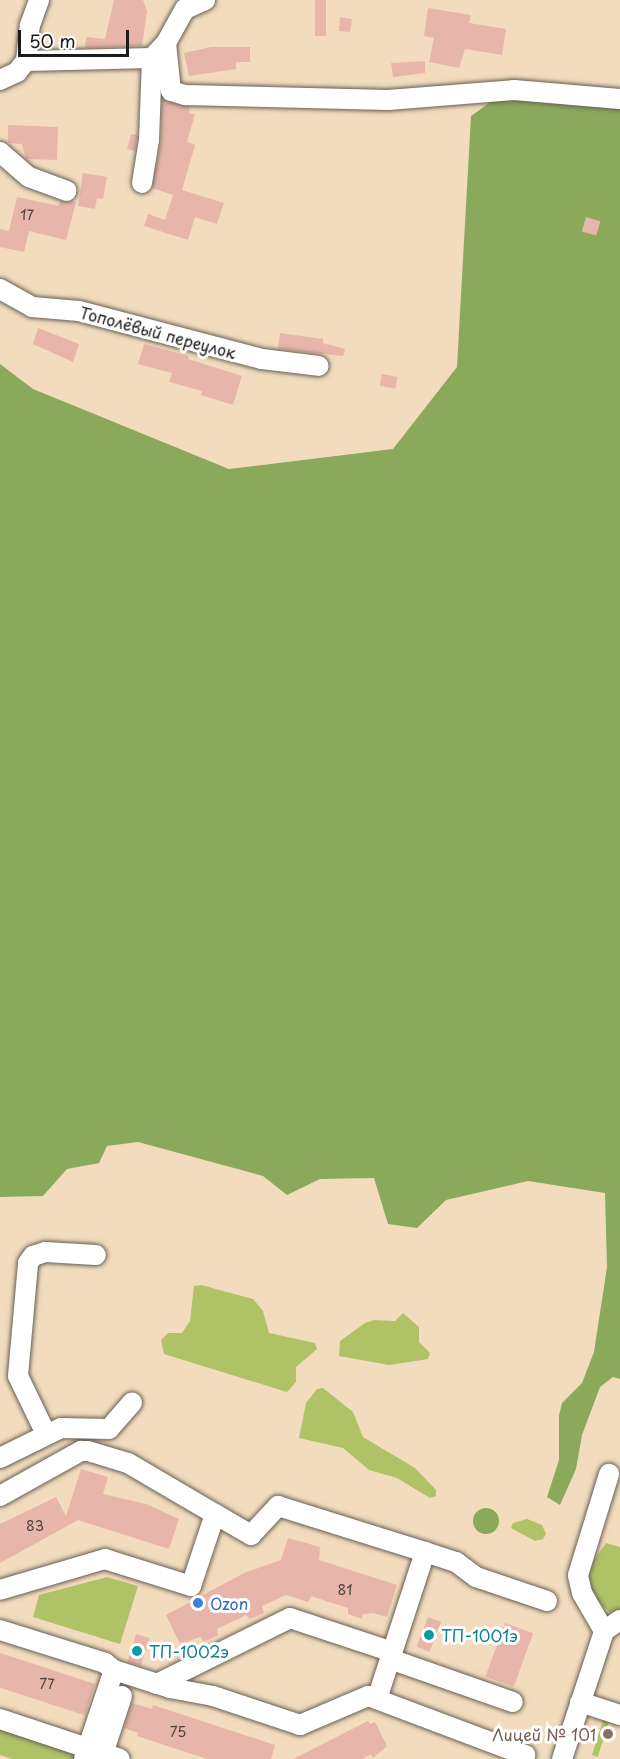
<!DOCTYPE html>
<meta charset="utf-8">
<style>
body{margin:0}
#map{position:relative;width:620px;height:1759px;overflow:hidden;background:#f2dcbd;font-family:"Playpen Sans",sans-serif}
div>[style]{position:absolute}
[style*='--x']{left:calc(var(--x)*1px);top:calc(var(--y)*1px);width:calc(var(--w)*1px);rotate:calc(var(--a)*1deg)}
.green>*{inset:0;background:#afc366;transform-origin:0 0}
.forest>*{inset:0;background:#8ba95b}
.round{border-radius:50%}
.building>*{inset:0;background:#e7b5aa;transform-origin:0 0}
.roads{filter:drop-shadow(0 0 2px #675f54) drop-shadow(0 0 2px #675f54)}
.minor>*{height:20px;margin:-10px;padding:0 10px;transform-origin:10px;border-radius:10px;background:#fff}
.dots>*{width:16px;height:16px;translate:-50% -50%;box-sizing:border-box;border:3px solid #fff;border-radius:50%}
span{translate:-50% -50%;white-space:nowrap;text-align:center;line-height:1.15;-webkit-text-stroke:6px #fff;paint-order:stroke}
.number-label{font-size:14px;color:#4f4240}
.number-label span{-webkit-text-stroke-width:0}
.street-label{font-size:16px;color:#1c1c1c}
.shop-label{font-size:16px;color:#366cbe}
.left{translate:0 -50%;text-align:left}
.culture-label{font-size:16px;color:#0d838f}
.education-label{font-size:16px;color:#785e54}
.right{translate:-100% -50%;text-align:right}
.scale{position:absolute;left:18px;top:30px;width:111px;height:27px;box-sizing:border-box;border:3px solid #1c1c1c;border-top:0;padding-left:8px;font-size:18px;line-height:21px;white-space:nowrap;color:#1c1c1c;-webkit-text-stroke:4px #fff;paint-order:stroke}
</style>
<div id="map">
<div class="green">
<i style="clip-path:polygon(201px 1285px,253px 1299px,263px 1311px,269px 1333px,315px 1343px,317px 1349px,296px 1367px,296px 1382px,287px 1392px,164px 1354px,161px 1340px,168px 1333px,182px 1333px,190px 1321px,194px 1286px)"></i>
<i style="clip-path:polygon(403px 1313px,419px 1327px,419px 1342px,430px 1353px,428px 1359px,389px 1365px,339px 1356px,340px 1341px,365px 1323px,374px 1320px,395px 1321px)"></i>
<i style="clip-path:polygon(323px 1388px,353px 1412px,363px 1437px,415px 1468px,436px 1490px,436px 1496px,430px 1498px,397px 1478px,369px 1470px,343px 1448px,299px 1438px,306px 1403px,317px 1389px)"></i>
<i style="clip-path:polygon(527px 1519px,542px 1525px,546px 1534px,543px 1539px,535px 1541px,511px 1528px,513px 1523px)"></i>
<i style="clip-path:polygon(606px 1543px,620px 1547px,620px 1611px,614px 1616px,597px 1601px,586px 1586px,594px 1560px)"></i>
<i style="clip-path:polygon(107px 1577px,138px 1586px,120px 1644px,33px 1617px,39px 1595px)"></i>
<i style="left:604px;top:1718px;width:6px;height:39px;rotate:18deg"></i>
<i style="clip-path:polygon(0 1728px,73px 1752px,77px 1759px,12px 1759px,0 1755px)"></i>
</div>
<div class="forest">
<i style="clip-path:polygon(496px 98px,533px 98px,620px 108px,620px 1379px,613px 1377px,600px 1387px,582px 1435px,576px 1469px,560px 1505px,547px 1497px,559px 1460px,559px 1415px,562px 1403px,582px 1383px,594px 1352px,607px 1267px,605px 1193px,528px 1181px,446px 1200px,417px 1228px,388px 1224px,374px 1178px,320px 1179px,287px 1195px,263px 1176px,138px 1142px,107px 1146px,99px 1163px,67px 1169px,43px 1196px,0 1197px,0 364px,33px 389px,229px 469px,393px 449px,457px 367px,471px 116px)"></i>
<i class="round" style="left:473px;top:1508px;width:26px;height:26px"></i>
</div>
<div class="building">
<i style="clip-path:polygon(114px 0,143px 0,147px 11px,142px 46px,85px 48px,86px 37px,105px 39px)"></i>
<i style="left:315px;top:0;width:11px;height:36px"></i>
<i style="clip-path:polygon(428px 8px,471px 15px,469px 23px,506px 29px,502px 55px,465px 49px,459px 68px,429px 62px,434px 38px,424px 36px)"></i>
<i style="clip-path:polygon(340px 17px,352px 19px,350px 32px,339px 31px)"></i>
<i style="clip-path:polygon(211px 47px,250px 47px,250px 62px,236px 62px,236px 69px,189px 76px,184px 53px)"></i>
<i style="clip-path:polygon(425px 61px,425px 73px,393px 77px,391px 63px)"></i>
<i style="clip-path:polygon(162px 99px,190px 107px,189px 113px,195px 114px,187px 142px,195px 145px,182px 190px,224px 203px,217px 224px,195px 217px,188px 240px,144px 226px,148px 214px,165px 220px,173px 195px,152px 188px,161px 142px)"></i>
<i style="clip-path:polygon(8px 125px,58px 127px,57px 160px,26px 159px,22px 144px,8px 143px)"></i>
<i style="clip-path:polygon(131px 134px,137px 135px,135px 151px,127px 149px)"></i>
<i style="clip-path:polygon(83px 173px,107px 177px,103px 199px,97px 198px,95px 209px,78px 206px)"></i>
<i style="clip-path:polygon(17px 197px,59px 206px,60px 201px,76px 202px,66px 240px,29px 231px,24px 252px,0 247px,0 229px,9px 231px)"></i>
<i style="left:586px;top:217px;width:15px;height:15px;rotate:16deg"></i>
<i style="clip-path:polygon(38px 328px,79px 344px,73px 362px,33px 344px)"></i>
<i style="clip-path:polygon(280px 333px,323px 339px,323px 343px,345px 349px,343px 356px,278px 349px)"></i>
<i style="clip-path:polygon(144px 344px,189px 356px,188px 359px,242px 376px,233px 405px,201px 395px,202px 391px,169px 382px,172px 373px,138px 364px)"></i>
<i style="left:382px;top:374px;width:16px;height:12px;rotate:11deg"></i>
<i style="clip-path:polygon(81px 1469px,108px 1477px,103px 1494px,146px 1504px,179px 1519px,169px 1549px,78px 1520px,0 1563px,0 1524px,56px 1497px,66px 1516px)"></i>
<i style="clip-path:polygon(288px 1538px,320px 1547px,319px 1560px,397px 1585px,387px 1617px,373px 1613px,363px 1614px,362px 1619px,348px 1614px,348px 1608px,326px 1601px,311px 1596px,308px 1602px,286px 1595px,262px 1606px,264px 1613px,250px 1619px,246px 1615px,217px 1629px,218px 1635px,204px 1642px,200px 1637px,180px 1644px,166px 1615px,244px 1573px,281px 1560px)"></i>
<i style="left:428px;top:1617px;width:14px;height:32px;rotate:21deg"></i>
<i style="left:505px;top:1623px;width:30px;height:57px;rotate:20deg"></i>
<i style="left:136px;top:1634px;width:14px;height:29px;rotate:17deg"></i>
<i style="left:0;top:1653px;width:100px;height:33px;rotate:18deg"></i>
<i style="clip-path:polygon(132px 1703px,152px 1709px,153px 1705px,275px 1745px,271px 1759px,207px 1759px,137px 1736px,138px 1733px,124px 1728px)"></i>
<i style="clip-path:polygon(368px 1721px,370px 1724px,375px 1722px,387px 1746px,373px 1758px,371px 1754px,362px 1759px,293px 1759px)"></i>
</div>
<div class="roads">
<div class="minor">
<i style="--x:166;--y:43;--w:48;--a:84.1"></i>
<i style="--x:171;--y:91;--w:15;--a:16"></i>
<i style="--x:185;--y:95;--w:203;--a:1.4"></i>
<i style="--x:388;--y:100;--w:126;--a:-4.5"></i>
<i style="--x:514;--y:90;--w:106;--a:4.9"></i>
<i style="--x:26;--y:61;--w:126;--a:-1.4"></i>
<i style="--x:152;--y:58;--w:21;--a:-47"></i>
<i style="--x:166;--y:43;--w:39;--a:-61"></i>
<i style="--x:185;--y:9;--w:22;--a:-24"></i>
<i style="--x:0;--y:80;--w:19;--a:-25"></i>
<i style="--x:17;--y:72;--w:14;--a:-51"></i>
<i style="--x:26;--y:61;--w:36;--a:-84"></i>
<i style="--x:30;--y:25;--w:27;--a:-70"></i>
<i style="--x:0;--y:152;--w:38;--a:41"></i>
<i style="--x:29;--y:177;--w:40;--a:20.2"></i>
<i style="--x:142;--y:183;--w:44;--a:-80.8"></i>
<i style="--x:149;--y:140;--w:82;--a:-87.9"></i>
<i style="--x:0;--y:289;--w:37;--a:29"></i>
<i style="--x:32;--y:307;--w:47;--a:4.9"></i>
<i style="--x:79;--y:311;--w:189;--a:14.7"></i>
<i style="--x:262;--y:359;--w:57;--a:7"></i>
<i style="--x:46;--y:1434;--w:64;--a:-115.8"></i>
<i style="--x:18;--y:1376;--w:113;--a:-84.9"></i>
<i style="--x:28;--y:1263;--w:9;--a:-54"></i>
<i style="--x:33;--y:1256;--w:13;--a:-18"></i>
<i style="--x:45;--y:1252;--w:51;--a:3.4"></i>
<i style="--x:0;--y:1458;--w:68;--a:-26.2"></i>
<i style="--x:61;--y:1428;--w:48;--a:1.2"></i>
<i style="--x:109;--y:1429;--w:35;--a:-49"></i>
<i style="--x:0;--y:1496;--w:93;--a:-29.1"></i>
<i style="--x:81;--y:1451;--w:7;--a:0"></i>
<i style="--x:88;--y:1451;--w:42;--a:16.7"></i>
<i style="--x:128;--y:1463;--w:101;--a:30.4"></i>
<i style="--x:215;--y:1514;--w:76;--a:108.4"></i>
<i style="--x:191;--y:1586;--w:90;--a:-162.6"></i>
<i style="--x:105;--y:1559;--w:109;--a:163.6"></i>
<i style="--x:215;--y:1514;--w:42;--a:30.3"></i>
<i style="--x:251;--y:1535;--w:40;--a:-47"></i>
<i style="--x:278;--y:1506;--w:154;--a:17.4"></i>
<i style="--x:0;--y:1630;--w:110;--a:17.4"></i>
<i style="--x:105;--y:1663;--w:11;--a:38"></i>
<i style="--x:604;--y:1631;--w:44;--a:-120.1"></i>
<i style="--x:582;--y:1593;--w:18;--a:-103"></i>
<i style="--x:578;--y:1575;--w:106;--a:-72.9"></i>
<i style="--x:390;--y:1659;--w:130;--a:19.3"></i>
<i style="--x:157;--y:1684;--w:148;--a:-26.4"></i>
<i style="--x:290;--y:1618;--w:108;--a:18.3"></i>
<i style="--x:377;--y:1699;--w:155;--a:-71.9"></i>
<i style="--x:425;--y:1552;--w:33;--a:18"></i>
<i style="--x:456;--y:1562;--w:25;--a:37"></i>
<i style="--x:476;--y:1577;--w:75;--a:18.7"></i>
<i style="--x:580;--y:1702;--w:42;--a:18"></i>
<i style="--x:0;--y:1719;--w:126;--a:18.4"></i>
<i style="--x:103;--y:1754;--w:61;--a:-71.9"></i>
<i style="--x:84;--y:1759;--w:94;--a:-71.4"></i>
<i style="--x:114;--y:1670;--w:59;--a:17.8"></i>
<i style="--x:170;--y:1688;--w:44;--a:10.5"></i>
<i style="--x:213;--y:1696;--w:92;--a:18.4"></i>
<i style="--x:300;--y:1725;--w:74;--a:-23.1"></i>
<i style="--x:368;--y:1696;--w:168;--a:20.6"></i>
<i style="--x:525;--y:1755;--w:4;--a:104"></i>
<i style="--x:562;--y:1759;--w:135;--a:-71.8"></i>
<i style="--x:604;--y:1631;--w:19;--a:-35"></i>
</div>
</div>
<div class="dots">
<i style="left:198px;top:1603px;background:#3f7fe0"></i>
<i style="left:429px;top:1635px;background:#0f9aa8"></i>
<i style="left:137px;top:1651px;background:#0f9aa8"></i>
<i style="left:608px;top:1734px;background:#8d6e63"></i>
</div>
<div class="number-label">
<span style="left:27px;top:215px">17</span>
<span style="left:35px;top:1526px">83</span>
<span style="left:345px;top:1590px">81</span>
<span style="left:47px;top:1684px">77</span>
<span style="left:178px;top:1732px">75</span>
</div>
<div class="street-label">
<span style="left:158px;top:332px;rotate:15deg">Тополёвый переулок</span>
</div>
<div class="shop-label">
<span class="left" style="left:210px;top:1603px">Ozon</span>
</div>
<div class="culture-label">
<span class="left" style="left:441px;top:1635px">ТП-1001э</span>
<span class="left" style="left:149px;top:1651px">ТП-1002э</span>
</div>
<div class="education-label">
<span class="right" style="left:596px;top:1734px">Лицей № 101</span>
</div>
<div class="scale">50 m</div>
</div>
